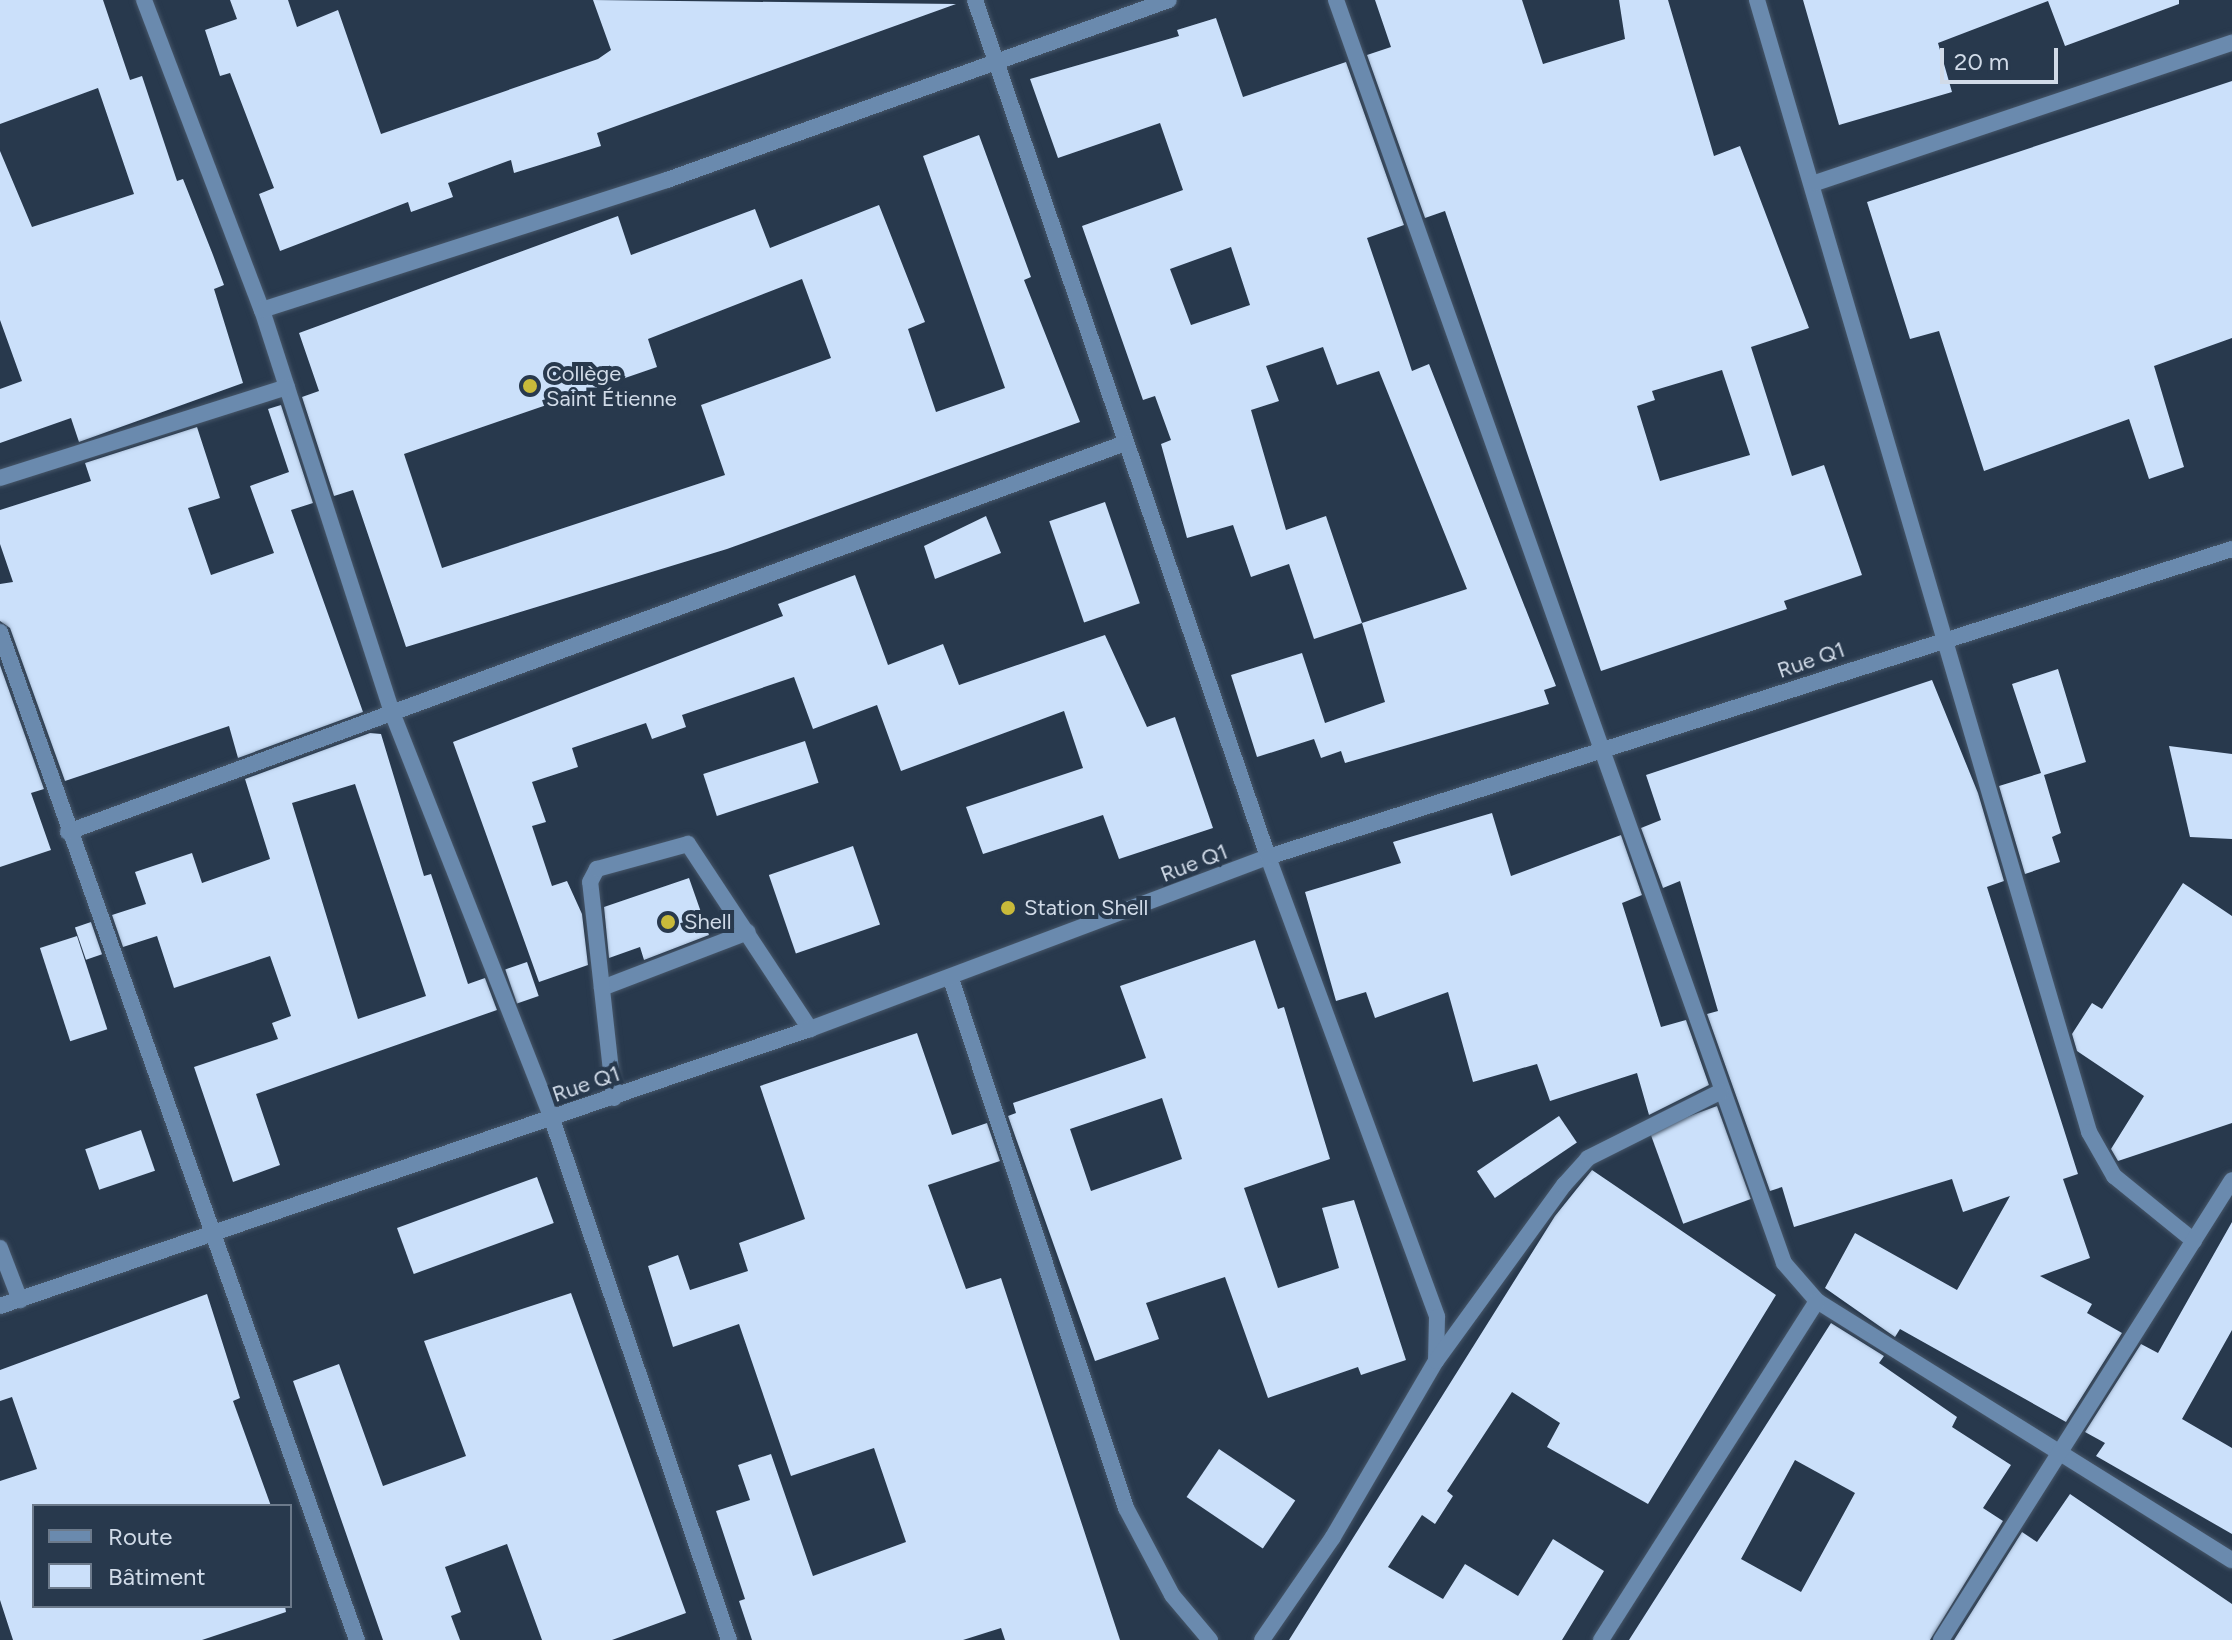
<!DOCTYPE html>
<meta charset="utf-8">
<style>
body{margin:0}
#map{position:relative;width:2232px;height:1640px;overflow:hidden;background:#28394d;font-family:Figtree,sans-serif}
div>[style]{position:absolute}
[style*='--x']{left:calc(var(--x)*1px);top:calc(var(--y)*1px);width:calc(var(--w)*1px);rotate:calc(var(--a)*1deg)}
.building>*{inset:0;background:#cbe0fa;transform-origin:0 0}
.roads{filter:drop-shadow(0 0 2px #465669) drop-shadow(0 0 2px #465669)}
.service>*{height:16px;margin:-8px;padding:0 8px;transform-origin:8px;border-radius:8px;background:#6a8aae}
.minor>*{height:16px;margin:-8px;padding:0 8px;transform-origin:8px;border-radius:8px;background:#6a8aae}
.tertiary>*{height:16px;margin:-8px;padding:0 8px;transform-origin:8px;border-radius:8px;background:#6a8aae}
.dots>*{width:22px;height:22px;translate:-50% -50%;box-sizing:border-box;border:4px solid #28394d;border-radius:50%}
span{translate:-50% -50%;white-space:nowrap;text-align:center;line-height:1.15;-webkit-text-stroke:8px #28394d;paint-order:stroke}
.poi-label{font-size:22px;color:#d1dbe8}
.left{translate:0 -50%;text-align:left}
.street-label{font-size:22px;color:#d1dbe8}
.legend{position:absolute;left:32px;top:1504px;width:260px;height:104px;box-sizing:border-box;background:#28394d;border:2px solid #6c7a8b;margin:0;padding:10px 14px;list-style:none;font-size:24px;color:#d1dbe8}
.legend li{display:flex;align-items:center;gap:16px;height:40px}
.legend b{width:40px;border:2px solid #6c7a8b}
.scale{position:absolute;left:1940px;top:48px;width:118px;height:36px;box-sizing:border-box;border:4px solid #d1dbe8;border-top:0;padding-left:10px;font-size:24px;line-height:28px;white-space:nowrap;color:#d1dbe8;-webkit-text-stroke:6px #28394d;paint-order:stroke}
</style>
<div id="map">
<div class="building">
<i style="clip-path:polygon(0 0,103px 0,130px 80px,142px 76px,177px 181px,183px 179px,213px 255px,224px 285px,214px 289px,243px 383px,79px 442px,71px 418px,0 443px,0 389px,22px 381px,0 320px,0 151px,32px 227px,134px 194px,98px 88px,0 124px)"></i>
<i style="clip-path:polygon(230px 0,288px 0,297px 27px,338px 10px,381px 134px,598px 59px,611px 50px,593px 0,956px 4px,597px 133px,601px 146px,514px 173px,511px 160px,448px 183px,453px 197px,411px 212px,408px 202px,280px 251px,259px 194px,274px 188px,230px 73px,220px 76px,205px 30px,237px 19px)"></i>
<i style="clip-path:polygon(evenodd,1375px 0,1522px 0,1543px 64px,1625px 39px,1619px 0,1668px 0,1714px 156px,1740px 146px,1809px 328px,1751px 347px,1792px 476px,1824px 465px,1862px 575px,1784px 601px,1787px 609px,1601px 671px,1445px 211px,1425px 218px,1367px 55px,1391px 47px,1375px 0,1722px 370px,1750px 455px,1660px 481px,1637px 406px,1655px 400px,1652px 391px,1722px 370px)"></i>
<i style="clip-path:polygon(1803px 0,2179px 0,2179px 4px,2065px 46px,2048px 1px,1938px 43px,1952px 92px,1839px 125px)"></i>
<i style="clip-path:polygon(evenodd,1216px 18px,1243px 97px,1346px 62px,1404px 225px,1367px 238px,1412px 371px,1429px 364px,1556px 686px,1544px 690px,1549px 704px,1345px 763px,1341px 751px,1321px 758px,1314px 739px,1257px 757px,1231px 675px,1302px 653px,1325px 723px,1385px 702px,1362px 623px,1467px 589px,1379px 371px,1337px 385px,1323px 347px,1266px 366px,1279px 401px,1251px 410px,1286px 530px,1326px 516px,1362px 623px,1314px 639px,1289px 564px,1251px 577px,1233px 525px,1187px 538px,1161px 444px,1171px 440px,1155px 396px,1143px 400px,1082px 226px,1183px 190px,1160px 123px,1058px 158px,1030px 79px,1179px 36px,1177px 30px,1216px 18px,1231px 247px,1250px 305px,1191px 325px,1170px 269px,1231px 247px)"></i>
<i style="clip-path:polygon(2232px 81px,2232px 338px,2154px 366px,2184px 467px,2149px 479px,2129px 419px,1984px 471px,1939px 331px,1910px 339px,1867px 202px)"></i>
<i style="clip-path:polygon(evenodd,979px 135px,1031px 277px,1024px 280px,1080px 422px,727px 549px,406px 647px,353px 490px,334px 496px,302px 397px,319px 391px,299px 333px,618px 216px,631px 255px,755px 209px,770px 248px,879px 205px,925px 322px,908px 329px,936px 412px,1005px 388px,923px 156px,979px 135px,802px 279px,831px 358px,701px 405px,725px 475px,442px 568px,404px 454px,657px 367px,648px 339px,802px 279px)"></i>
<i style="clip-path:polygon(281px 405px,313px 503px,291px 510px,363px 712px,238px 758px,229px 726px,65px 781px,10px 628px,0 621px,0 584px,13px 582px,0 544px,0 510px,91px 481px,85px 463px,197px 427px,220px 498px,188px 508px,211px 575px,274px 553px,250px 486px,289px 472px,268px 409px)"></i>
<i style="left:1105px;top:502px;width:107px;height:59px;rotate:71deg"></i>
<i style="clip-path:polygon(986px 516px,1001px 553px,935px 579px,924px 546px)"></i>
<i style="clip-path:polygon(855px 575px,888px 665px,943px 644px,959px 685px,1105px 635px,1147px 727px,1175px 717px,1213px 828px,1119px 859px,1103px 815px,983px 854px,966px 807px,1083px 768px,1064px 711px,901px 771px,877px 705px,813px 729px,794px 677px,682px 715px,686px 727px,652px 739px,646px 723px,572px 748px,578px 767px,532px 782px,546px 822px,532px 826px,552px 886px,567px 881px,582px 914px,588px 965px,539px 982px,453px 742px,783px 616px,778px 604px)"></i>
<i style="clip-path:polygon(0 665px,44px 789px,31px 793px,51px 850px,0 867px)"></i>
<i style="clip-path:polygon(2058px 669px,2086px 762px,2044px 775px,2061px 833px,2052px 837px,2060px 862px,2025px 874px,1999px 786px,2041px 773px,2012px 684px)"></i>
<i style="clip-path:polygon(1932px 680px,1978px 793px,2004px 881px,1987px 887px,2078px 1174px,2063px 1179px,2090px 1258px,2040px 1276px,2092px 1304px,2087px 1313px,2122px 1333px,2066px 1422px,1900px 1329px,1895px 1337px,1825px 1288px,1855px 1233px,1957px 1290px,2010px 1196px,1963px 1212px,1952px 1179px,1794px 1227px,1782px 1187px,1770px 1191px,1707px 1014px,1718px 1011px,1680px 881px,1663px 888px,1641px 828px,1661px 820px,1646px 775px)"></i>
<i style="clip-path:polygon(evenodd,370px 733px,381px 734px,424px 876px,431px 874px,468px 984px,485px 978px,497px 1010px,256px 1094px,280px 1165px,233px 1182px,194px 1067px,278px 1039px,272px 1023px,291px 1016px,270px 956px,174px 988px,157px 936px,123px 947px,112px 915px,146px 904px,135px 872px,192px 853px,202px 883px,270px 859px,245px 779px,370px 733px,355px 784px,426px 996px,358px 1019px,292px 803px,355px 784px)"></i>
<i style="left:805px;top:741px;width:44px;height:107px;rotate:72deg"></i>
<i style="clip-path:polygon(2169px 746px,2232px 754px,2232px 839px,2190px 837px)"></i>
<i style="clip-path:polygon(1492px 813px,1511px 876px,1621px 835px,1642px 895px,1622px 903px,1661px 1027px,1686px 1020px,1709px 1085px,1649px 1115px,1637px 1073px,1550px 1101px,1537px 1064px,1473px 1082px,1448px 992px,1375px 1018px,1366px 992px,1336px 1001px,1305px 892px,1401px 863px,1393px 842px)"></i>
<i style="left:853px;top:846px;width:83px;height:89px;rotate:71deg"></i>
<i style="clip-path:polygon(689px 878px,709px 935px,644px 960px,640px 947px,609px 958px,604px 907px)"></i>
<i style="clip-path:polygon(2183px 883px,2232px 916px,2232px 1123px,2118px 1161px,2111px 1149px,2144px 1096px,2077px 1051px,2072px 1034px,2092px 1003px,2102px 1009px)"></i>
<i style="left:91px;top:922px;width:34px;height:17px;rotate:71deg"></i>
<i style="left:77px;top:936px;width:98px;height:39px;rotate:72deg"></i>
<i style="clip-path:polygon(evenodd,1255px 940px,1278px 1009px,1284px 1007px,1330px 1159px,1244px 1188px,1278px 1288px,1339px 1268px,1322px 1208px,1354px 1200px,1406px 1360px,1361px 1375px,1358px 1367px,1268px 1398px,1225px 1277px,1146px 1303px,1159px 1339px,1095px 1361px,1008px 1116px,1016px 1113px,1013px 1103px,1146px 1058px,1120px 986px,1255px 940px,1162px 1098px,1182px 1159px,1091px 1191px,1070px 1129px,1162px 1098px)"></i>
<i style="left:527px;top:962px;width:36px;height:23px;rotate:71deg"></i>
<i style="clip-path:polygon(917px 1033px,952px 1135px,987px 1123px,1000px 1161px,928px 1185px,966px 1289px,1001px 1278px,1120px 1640px,1005px 1640px,1001px 1628px,963px 1640px,752px 1640px,739px 1601px,745px 1599px,716px 1511px,750px 1500px,738px 1465px,771px 1454px,813px 1576px,906px 1542px,874px 1448px,791px 1476px,739px 1324px,673px 1347px,648px 1266px,678px 1255px,690px 1290px,748px 1271px,739px 1243px,805px 1219px,760px 1086px)"></i>
<i style="left:1717px;top:1106px;width:99px;height:72px;rotate:70deg"></i>
<i style="left:1559px;top:1116px;width:32px;height:99px;rotate:56deg"></i>
<i style="left:141px;top:1130px;width:43px;height:59px;rotate:71deg"></i>
<i style="clip-path:polygon(1592px 1170px,1776px 1295px,1648px 1504px,1547px 1447px,1560px 1423px,1512px 1392px,1447px 1491px,1453px 1496px,1435px 1524px,1422px 1515px,1388px 1567px,1443px 1599px,1465px 1564px,1518px 1596px,1553px 1539px,1604px 1571px,1562px 1640px,1289px 1640px,1555px 1216px)"></i>
<i style="left:537px;top:1177px;width:49px;height:149px;rotate:70deg"></i>
<i style="clip-path:polygon(2232px 1222px,2232px 1330px,2182px 1419px,2232px 1448px,2232px 1534px,2096px 1456px,2105px 1443px,2085px 1432px,2141px 1344px,2158px 1353px)"></i>
<i style="clip-path:polygon(571px 1293px,686px 1613px,612px 1640px,542px 1640px,507px 1544px,445px 1567px,461px 1612px,451px 1616px,460px 1640px,383px 1640px,293px 1381px,339px 1364px,383px 1486px,466px 1456px,424px 1341px)"></i>
<i style="clip-path:polygon(207px 1294px,240px 1398px,233px 1401px,271px 1506px,34px 1506px,34px 1606px,285px 1606px,286px 1612px,202px 1640px,13px 1640px,0 1600px,0 1481px,37px 1469px,12px 1397px,0 1401px,0 1370px)"></i>
<i style="clip-path:polygon(evenodd,1831px 1323px,1884px 1356px,1879px 1363px,1957px 1417px,1952px 1427px,2011px 1465px,1983px 1508px,2003px 1521px,1930px 1640px,1629px 1640px,1831px 1323px,1795px 1460px,1855px 1493px,1801px 1592px,1741px 1559px,1795px 1460px)"></i>
<i style="left:1219px;top:1449px;width:92px;height:58px;rotate:34deg"></i>
<i style="clip-path:polygon(2070px 1494px,2232px 1604px,2232px 1640px,1954px 1640px,2022px 1532px,2037px 1542px)"></i>
</div>
<div class="roads">
<div class="service">
<i style="--x:602;--y:988;--w:156;--a:-21"></i>
<i style="--x:614;--y:1098;--w:217;--a:-96.3"></i>
<i style="--x:590;--y:882;--w:15;--a:-62"></i>
<i style="--x:597;--y:869;--w:94;--a:-15.4"></i>
<i style="--x:688;--y:844;--w:222;--a:56.6"></i>
<i style="--x:0;--y:1248;--w:56;--a:69"></i>
</div>
<div class="minor">
<i style="--x:144;--y:0;--w:332;--a:69.2"></i>
<i style="--x:262;--y:310;--w:426;--a:72.1"></i>
<i style="--x:393;--y:715;--w:434;--a:68.5"></i>
<i style="--x:552;--y:1119;--w:550;--a:71.24"></i>
<i style="--x:975;--y:0;--w:906;--a:71.12"></i>
<i style="--x:1268;--y:857;--w:490;--a:69.8"></i>
<i style="--x:1437;--y:1317;--w:44;--a:91.3"></i>
<i style="--x:1336;--y:0;--w:1340;--a:70.47"></i>
<i style="--x:1784;--y:1263;--w:50;--a:49"></i>
<i style="--x:1817;--y:1301;--w:489;--a:32"></i>
<i style="--x:1757;--y:0;--w:1180;--a:73.65"></i>
<i style="--x:2089;--y:1132;--w:51;--a:60.4"></i>
<i style="--x:2114;--y:1176;--w:103;--a:39.1"></i>
<i style="--x:1815;--y:183;--w:440;--a:-18.6"></i>
<i style="--x:262;--y:310;--w:425;--a:-17.8"></i>
<i style="--x:667;--y:180;--w:533;--a:-19.73"></i>
<i style="--x:0;--y:478;--w:301;--a:-17.6"></i>
<i style="--x:0;--y:632;--w:1069;--a:70.5"></i>
<i style="--x:68;--y:832;--w:1126;--a:-20.2"></i>
<i style="--x:951;--y:979;--w:557;--a:71.7"></i>
<i style="--x:1126;--y:1508;--w:98;--a:62.1"></i>
<i style="--x:1172;--y:1595;--w:59;--a:49.8"></i>
<i style="--x:1262;--y:1640;--w:125;--a:-55.4"></i>
<i style="--x:1333;--y:1537;--w:204;--a:-59.7"></i>
<i style="--x:1436;--y:1361;--w:218;--a:-54"></i>
<i style="--x:1564;--y:1185;--w:36;--a:-48"></i>
<i style="--x:1588;--y:1158;--w:148;--a:-26.6"></i>
<i style="--x:1601;--y:1640;--w:402;--a:-57.5"></i>
<i style="--x:1941;--y:1640;--w:544;--a:-57.68"></i>
</div>
<div class="tertiary">
<i style="--x:0;--y:1306;--w:856;--a:-18.88"></i>
<i style="--x:810;--y:1029;--w:489;--a:-20.6"></i>
<i style="--x:1268;--y:857;--w:1012;--a:-17.72"></i>
</div>
</div>
<div class="dots">
<i style="left:530px;top:386px;background:#c9ba3a"></i>
<i style="left:1008px;top:908px;background:#c9ba3a"></i>
<i style="left:668px;top:922px;background:#c9ba3a"></i>
</div>
<div class="poi-label">
<span class="left" style="left:546px;top:386px">Collège<br>Saint Étienne</span>
<span class="left" style="left:1024px;top:908px">Station Shell</span>
<span class="left" style="left:684px;top:922px">Shell</span>
</div>
<div class="street-label">
<span style="left:1811px;top:660px;rotate:-19deg">Rue Q1</span>
<span style="left:1194px;top:863px;rotate:-21deg">Rue Q1</span>
<span style="left:586px;top:1084px;rotate:-19deg">Rue Q1</span>
</div>
<ul class="legend">
<li><b style="height:10px;background:#6a8aae"></b>Route</li>
<li><b style="height:22px;background:#cbe0fa"></b>Bâtiment</li>
</ul>
<div class="scale">20 m</div>
</div>
